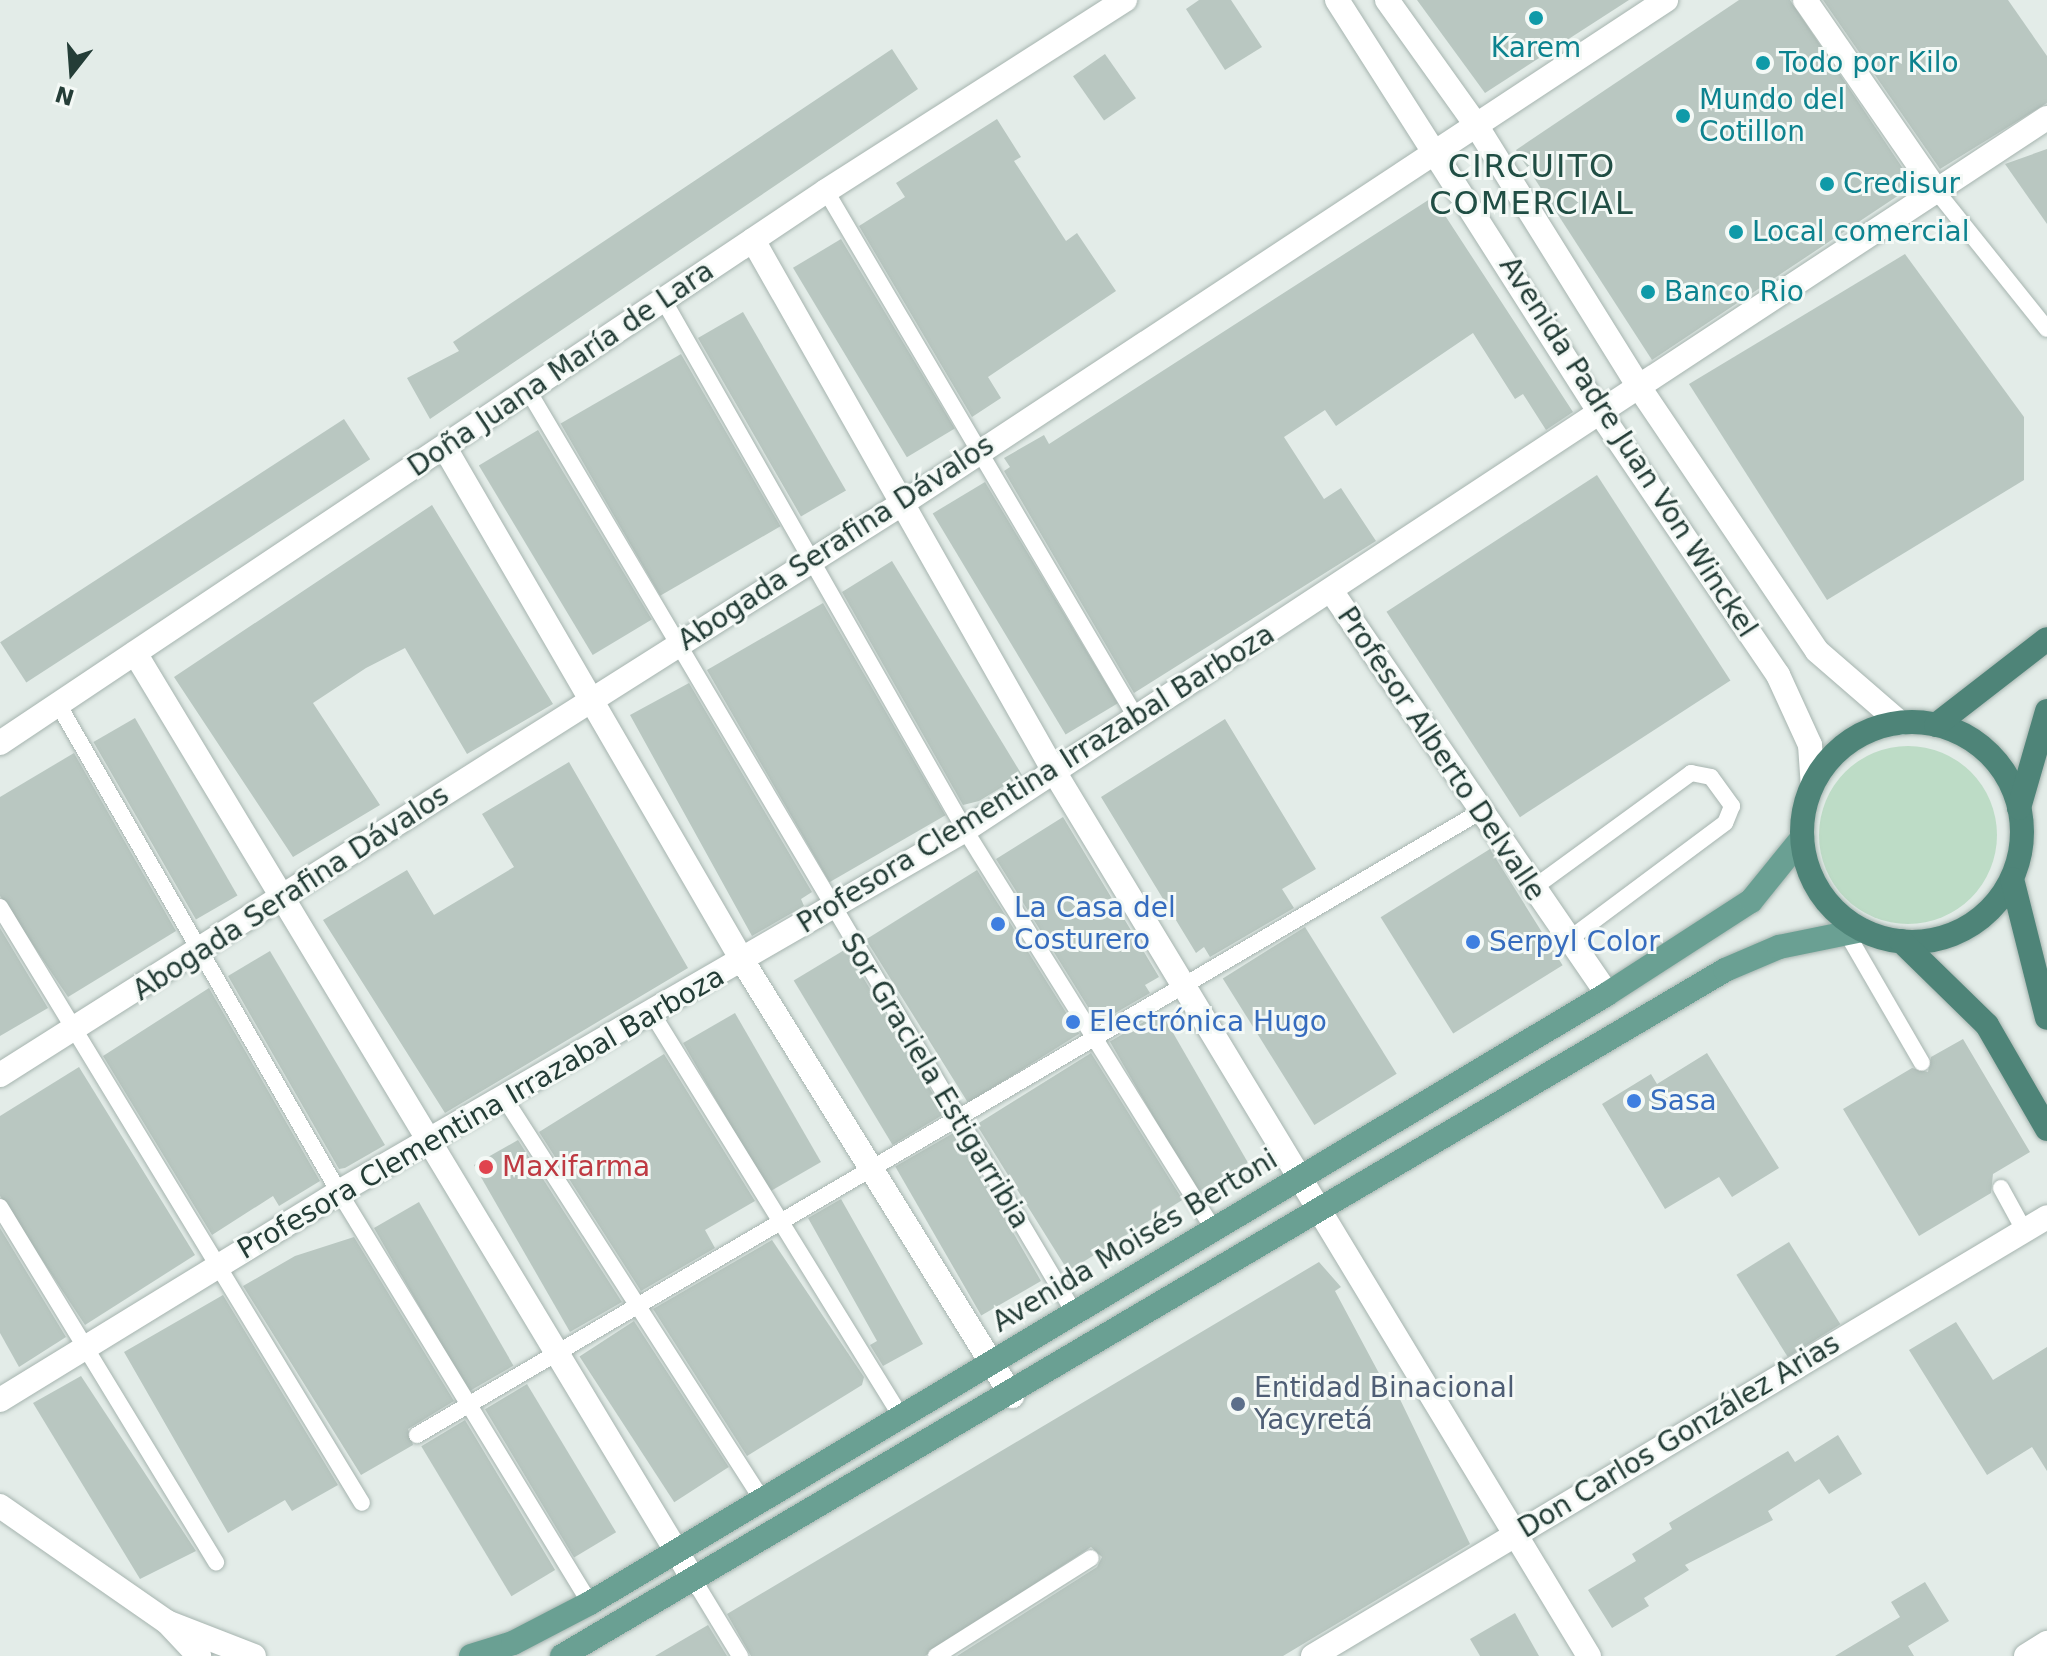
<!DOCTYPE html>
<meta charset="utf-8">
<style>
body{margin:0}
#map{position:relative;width:2047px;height:1656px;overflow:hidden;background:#e3ece8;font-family:"DejaVu Sans",sans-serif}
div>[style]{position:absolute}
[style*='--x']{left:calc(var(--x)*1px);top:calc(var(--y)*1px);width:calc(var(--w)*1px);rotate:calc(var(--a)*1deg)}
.green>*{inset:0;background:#bddcc6}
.round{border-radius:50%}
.building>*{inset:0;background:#b9c7c1;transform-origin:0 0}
.roads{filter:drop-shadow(0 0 2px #a6b4af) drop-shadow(0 0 2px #a6b4af)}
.service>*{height:16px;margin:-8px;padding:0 8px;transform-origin:8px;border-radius:8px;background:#fff}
.pedestrian>*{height:24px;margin:-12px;padding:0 12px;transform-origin:12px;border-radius:12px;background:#fff}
.minor>*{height:24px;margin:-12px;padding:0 12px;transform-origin:12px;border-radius:12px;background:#fff}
.secondary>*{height:24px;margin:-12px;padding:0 12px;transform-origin:12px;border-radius:12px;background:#fff}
.primary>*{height:24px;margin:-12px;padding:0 12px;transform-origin:12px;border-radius:12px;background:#6aa093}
.trunk>*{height:24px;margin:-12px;padding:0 12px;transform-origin:12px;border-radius:12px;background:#4e8478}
.trunk>.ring{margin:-12px;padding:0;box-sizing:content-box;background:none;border:24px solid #4e8478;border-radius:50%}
.dots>*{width:22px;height:22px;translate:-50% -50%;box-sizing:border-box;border:4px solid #f4f9f6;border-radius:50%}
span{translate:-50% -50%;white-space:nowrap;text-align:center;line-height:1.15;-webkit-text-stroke:6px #f4f9f6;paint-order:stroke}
.culture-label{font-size:28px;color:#0d838f}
.left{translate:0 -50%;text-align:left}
.street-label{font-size:28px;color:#243d37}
.shop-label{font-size:28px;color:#366cbe}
.health-label{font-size:28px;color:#be3a42}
.service-label{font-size:28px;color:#4e5e75}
.quarter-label{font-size:32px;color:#204e44;letter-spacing:2px}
.north{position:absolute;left:32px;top:32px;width:80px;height:80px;-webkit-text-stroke:6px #f4f9f6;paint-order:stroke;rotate:197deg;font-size:22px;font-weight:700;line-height:32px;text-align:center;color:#243d37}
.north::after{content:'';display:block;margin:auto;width:28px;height:36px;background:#243d37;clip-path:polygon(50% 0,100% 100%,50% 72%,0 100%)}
</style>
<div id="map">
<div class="green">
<i class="round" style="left:1819px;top:746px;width:178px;height:178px"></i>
</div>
<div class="building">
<i style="clip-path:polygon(1199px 0,1231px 0,1262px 47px,1225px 70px,1186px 9px)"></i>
<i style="clip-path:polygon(1417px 0,1629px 0,1485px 93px)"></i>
<i style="clip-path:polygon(1739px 0,1790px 0,1914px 185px,1652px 360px,1516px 150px)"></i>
<i style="clip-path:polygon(1823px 0,2008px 0,2047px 56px,2047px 103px,1940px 169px)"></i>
<i style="clip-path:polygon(892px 49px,918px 89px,430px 419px,407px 378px,459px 351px,453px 342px)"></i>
<i style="left:1105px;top:54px;width:54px;height:39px;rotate:55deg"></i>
<i style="clip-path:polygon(997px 119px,1021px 157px,1014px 161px,1066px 241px,1077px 233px,1116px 291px,988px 377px,1001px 398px,972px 417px,859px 226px,905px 197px,896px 183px)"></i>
<i style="clip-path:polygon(2047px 149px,2047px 224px,2005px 164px)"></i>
<i style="clip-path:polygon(1433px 197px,1573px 412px,1546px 430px,1523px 394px,1515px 399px,1473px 333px,1336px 426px,1325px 410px,1284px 437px,1324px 499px,1341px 488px,1376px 541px,1134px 693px,1004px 471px,1010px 467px,1004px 458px,1044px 435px,1049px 444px)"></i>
<i style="left:841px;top:239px;width:221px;height:56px;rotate:59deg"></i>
<i style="clip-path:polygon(1905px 254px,2024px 417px,2024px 480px,1827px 600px,1689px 384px)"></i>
<i style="left:743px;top:312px;width:206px;height:52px;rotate:60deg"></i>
<i style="left:681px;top:354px;width:199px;height:139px;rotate:60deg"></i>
<i style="left:344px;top:419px;width:48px;height:410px;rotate:57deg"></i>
<i style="left:538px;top:430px;width:221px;height:69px;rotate:59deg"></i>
<i style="left:1597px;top:475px;width:245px;height:251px;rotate:57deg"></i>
<i style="left:985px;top:482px;width:258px;height:61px;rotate:59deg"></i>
<i style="clip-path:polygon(432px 505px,553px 704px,467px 754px,405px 648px,366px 668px,313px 703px,380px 805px,293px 857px,174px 677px)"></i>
<i style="clip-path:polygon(892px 561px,1022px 775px,979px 801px,963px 805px,842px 592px)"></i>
<i style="left:823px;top:603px;width:245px;height:134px;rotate:60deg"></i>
<i style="clip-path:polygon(689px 683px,812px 892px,801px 899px,804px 906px,752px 936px,630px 715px)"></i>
<i style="left:135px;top:718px;width:205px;height:48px;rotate:60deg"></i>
<i style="clip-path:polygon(1225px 719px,1316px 869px,1282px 889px,1294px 908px,1210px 957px,1204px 947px,1196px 953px,1101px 797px)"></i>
<i style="clip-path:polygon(74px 753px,176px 931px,68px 997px,0 896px,0 797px)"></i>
<i style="clip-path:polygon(569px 762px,688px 968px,445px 1113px,323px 920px,407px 870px,434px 915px,514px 867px,482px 814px)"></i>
<i style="clip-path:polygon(1063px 817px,1159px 977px,1145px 985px,1150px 993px,1098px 1023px,996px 859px)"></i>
<i style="left:1490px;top:849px;width:137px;height:129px;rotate:58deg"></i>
<i style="left:977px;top:870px;width:193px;height:131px;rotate:58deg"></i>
<i style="left:1305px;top:927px;width:173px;height:97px;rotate:58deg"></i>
<i style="clip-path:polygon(0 928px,48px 1008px,0 1036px)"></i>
<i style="left:846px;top:949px;width:192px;height:61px;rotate:59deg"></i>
<i style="clip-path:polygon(270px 951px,385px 1145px,345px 1168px,339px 1169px,228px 976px)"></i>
<i style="clip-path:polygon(209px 988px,320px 1181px,279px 1206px,273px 1196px,212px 1235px,103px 1056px)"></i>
<i style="left:1161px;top:1012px;width:174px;height:59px;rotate:60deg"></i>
<i style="left:735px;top:1013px;width:172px;height:60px;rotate:60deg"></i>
<i style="clip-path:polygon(1963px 1039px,2030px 1152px,1993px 1174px,1991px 1193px,1919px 1236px,1843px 1109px,1912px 1068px,1928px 1072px,1931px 1057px)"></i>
<i style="left:1091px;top:1053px;width:173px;height:135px;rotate:58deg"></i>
<i style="clip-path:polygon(1707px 1053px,1779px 1168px,1732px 1197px,1719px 1177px,1665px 1209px,1602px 1104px,1651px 1074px,1657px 1084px)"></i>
<i style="clip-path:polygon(664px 1054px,755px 1201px,705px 1230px,715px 1248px,641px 1291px,539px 1132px)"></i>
<i style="clip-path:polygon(79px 1067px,195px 1255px,85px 1325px,0 1196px,0 1116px)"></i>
<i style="left:955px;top:1132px;width:172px;height:69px;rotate:60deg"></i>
<i style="clip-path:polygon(518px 1140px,622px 1302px,570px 1332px,474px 1165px)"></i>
<i style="clip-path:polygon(841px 1199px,923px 1344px,883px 1366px,870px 1345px,877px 1341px,808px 1218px)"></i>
<i style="left:419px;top:1202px;width:189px;height:52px;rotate:60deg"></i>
<i style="clip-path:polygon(0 1228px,66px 1337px,19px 1367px,0 1333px)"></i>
<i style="clip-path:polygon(354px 1237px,454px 1401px,408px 1429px,413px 1445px,361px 1475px,243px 1286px,295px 1256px)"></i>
<i style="clip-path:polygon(772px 1240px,864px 1377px,862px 1385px,747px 1456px,653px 1309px)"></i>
<i style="left:1789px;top:1242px;width:97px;height:62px;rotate:58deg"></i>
<i style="clip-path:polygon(1319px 1262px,1341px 1287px,1335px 1291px,1389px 1392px,1395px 1389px,1470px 1544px,1283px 1656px,957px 1656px,1097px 1567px,1102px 1557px,1091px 1547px,925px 1656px,751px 1656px,727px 1614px)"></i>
<i style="clip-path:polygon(223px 1295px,338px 1485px,292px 1511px,285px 1500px,228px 1533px,124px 1352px)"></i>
<i style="left:634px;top:1321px;width:174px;height:65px;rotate:57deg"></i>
<i style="clip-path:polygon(1956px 1322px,1993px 1380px,2047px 1347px,2047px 1471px,2032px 1447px,1987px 1475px,1909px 1350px)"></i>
<i style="clip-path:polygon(81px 1376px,196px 1551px,140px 1579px,33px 1403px)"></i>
<i style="left:527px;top:1384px;width:173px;height:49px;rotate:59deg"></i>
<i style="left:465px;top:1420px;width:175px;height:51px;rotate:59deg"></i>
<i style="clip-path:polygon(1838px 1435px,1862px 1474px,1829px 1494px,1819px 1479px,1768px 1511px,1773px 1520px,1685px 1565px,1689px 1570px,1644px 1598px,1649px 1606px,1612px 1628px,1588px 1590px,1636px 1561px,1632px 1554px,1672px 1529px,1669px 1523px,1788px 1451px,1795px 1462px)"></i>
<i style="clip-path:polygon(1925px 1582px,1949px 1621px,1908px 1646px,1914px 1656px,1835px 1656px,1900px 1617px,1891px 1602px)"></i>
<i style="clip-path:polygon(1515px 1613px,1539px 1656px,1480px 1656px,1470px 1639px)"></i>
<i style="clip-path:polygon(708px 1625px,727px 1656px,655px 1656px)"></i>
</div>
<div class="roads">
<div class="service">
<i style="--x:826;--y:191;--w:613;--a:59.5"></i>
<i style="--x:1938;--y:193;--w:174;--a:51.3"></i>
<i style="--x:664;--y:301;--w:609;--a:60.36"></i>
<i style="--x:965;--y:830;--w:471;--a:58.1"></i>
<i style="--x:529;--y:392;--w:1072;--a:59.37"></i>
<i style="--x:58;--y:704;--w:563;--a:60.07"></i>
<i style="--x:339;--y:1192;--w:482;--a:58.6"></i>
<i style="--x:1532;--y:889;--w:197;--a:-36.1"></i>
<i style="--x:1691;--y:773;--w:20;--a:11"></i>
<i style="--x:1711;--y:777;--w:36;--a:54"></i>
<i style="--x:1732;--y:806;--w:18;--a:112"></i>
<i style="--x:1725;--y:823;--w:196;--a:143.3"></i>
<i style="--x:0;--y:907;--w:697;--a:58.73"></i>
<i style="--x:1846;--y:932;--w:151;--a:59.9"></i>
<i style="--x:650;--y:1010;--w:475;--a:58.3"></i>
<i style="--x:503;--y:1096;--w:476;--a:57.3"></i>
<i style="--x:2001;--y:1188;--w:48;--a:61.3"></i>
<i style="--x:0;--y:1207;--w:416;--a:58.7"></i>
<i style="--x:417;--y:1435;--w:1230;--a:-30.38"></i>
<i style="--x:695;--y:1582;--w:87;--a:58.7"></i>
<i style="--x:936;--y:1656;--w:183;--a:-32.3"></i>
</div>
<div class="pedestrian">
<i style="--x:1805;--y:0;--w:234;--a:55.4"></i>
</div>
<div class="minor">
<i style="--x:753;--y:240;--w:613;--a:60.46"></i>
<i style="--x:1055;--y:773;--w:1032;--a:58.84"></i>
<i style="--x:445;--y:448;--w:592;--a:59.88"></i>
<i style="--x:742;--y:960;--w:513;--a:58.23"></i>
<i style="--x:1332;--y:592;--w:487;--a:55.6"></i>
<i style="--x:135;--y:653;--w:1085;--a:58.92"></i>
<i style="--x:0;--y:743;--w:993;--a:-33.75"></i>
<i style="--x:826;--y:191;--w:355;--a:-32.6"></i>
<i style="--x:0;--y:1075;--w:1069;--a:-32.35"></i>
<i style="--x:903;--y:503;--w:914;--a:-33.39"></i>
<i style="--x:0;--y:1400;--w:398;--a:-31.5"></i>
<i style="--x:339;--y:1192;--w:723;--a:-30.04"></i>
<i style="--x:965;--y:830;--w:1295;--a:-33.35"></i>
<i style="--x:0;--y:1506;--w:203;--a:34.8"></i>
<i style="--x:167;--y:1622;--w:47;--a:46.7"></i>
<i style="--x:169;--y:1623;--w:91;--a:21.2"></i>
<i style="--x:1313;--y:1656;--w:855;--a:-30.88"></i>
<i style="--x:2026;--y:1656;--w:25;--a:-32"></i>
</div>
<div class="secondary">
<i style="--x:1337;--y:0;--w:490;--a:57.5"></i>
<i style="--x:1600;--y:413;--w:317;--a:55.8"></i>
<i style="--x:1778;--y:675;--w:77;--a:65.4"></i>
<i style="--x:1810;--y:745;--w:39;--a:86"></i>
<i style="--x:1387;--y:0;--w:153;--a:54.5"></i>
<i style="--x:1476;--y:125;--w:309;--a:58.1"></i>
<i style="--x:1639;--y:387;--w:318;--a:56"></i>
<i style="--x:1817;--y:651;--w:110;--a:40.9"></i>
</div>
<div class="primary">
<i style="--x:471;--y:1656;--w:44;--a:-17.2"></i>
<i style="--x:513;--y:1643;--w:87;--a:-27.5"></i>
<i style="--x:590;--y:1603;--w:1185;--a:-30.91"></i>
<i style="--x:1607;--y:994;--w:171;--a:-32.9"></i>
<i style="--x:1751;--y:901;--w:81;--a:-51"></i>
<i style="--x:562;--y:1656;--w:1350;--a:-30.53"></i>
<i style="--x:1725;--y:970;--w:59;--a:-23.1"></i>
<i style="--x:1779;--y:947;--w:85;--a:-11.6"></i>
</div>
<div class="trunk">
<i class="ring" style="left:1802px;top:722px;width:196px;height:196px"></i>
<i style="--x:1936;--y:725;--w:140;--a:-37.8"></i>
<i style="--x:2019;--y:808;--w:101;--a:-73.9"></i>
<i style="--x:2012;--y:879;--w:143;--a:75.9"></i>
<i style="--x:1901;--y:941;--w:120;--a:44.3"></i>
<i style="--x:1987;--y:1025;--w:120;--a:60"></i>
</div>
</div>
<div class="dots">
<i style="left:1536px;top:18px;background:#0f9aa8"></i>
<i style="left:1763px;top:63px;background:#0f9aa8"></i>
<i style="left:1683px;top:116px;background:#0f9aa8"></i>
<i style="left:1827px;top:184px;background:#0f9aa8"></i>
<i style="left:1736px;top:232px;background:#0f9aa8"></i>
<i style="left:1648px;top:292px;background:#0f9aa8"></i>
<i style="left:998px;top:924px;background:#3f7fe0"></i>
<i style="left:1473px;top:942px;background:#3f7fe0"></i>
<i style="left:1073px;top:1022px;background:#3f7fe0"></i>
<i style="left:1634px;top:1101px;background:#3f7fe0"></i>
<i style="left:486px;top:1167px;background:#e0444e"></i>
<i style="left:1238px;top:1404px;background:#5c6f8a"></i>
</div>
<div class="culture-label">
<span style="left:1536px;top:48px">Karem</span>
<span class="left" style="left:1779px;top:63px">Todo por Kilo</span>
<span class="left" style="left:1699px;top:116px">Mundo del<br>Cotillon</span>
<span class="left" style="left:1843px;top:184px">Credisur</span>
<span class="left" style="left:1752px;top:232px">Local comercial</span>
<span class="left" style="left:1664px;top:292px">Banco Rio</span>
</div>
<div class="street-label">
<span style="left:561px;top:369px;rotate:-34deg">Doña Juana María de Lara</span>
<span style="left:1628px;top:447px;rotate:57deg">Avenida Padre Juan Von Winckel</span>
<span style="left:836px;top:543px;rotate:-33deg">Abogada Serafina Dávalos</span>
<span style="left:1441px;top:754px;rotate:56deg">Profesor Alberto Delvalle</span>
<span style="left:1036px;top:779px;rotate:-32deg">Profesora Clementina Irrazabal Barboza</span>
<span style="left:291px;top:893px;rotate:-33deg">Abogada Serafina Dávalos</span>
<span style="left:935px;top:1081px;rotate:59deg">Sor Graciela Estigarribia</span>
<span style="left:481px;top:1113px;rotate:-30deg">Profesora Clementina Irrazabal Barboza</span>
<span style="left:1135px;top:1241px;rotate:-31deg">Avenida Moisés Bertoni</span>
<span style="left:1679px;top:1436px;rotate:-31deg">Don Carlos González Arias</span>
</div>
<div class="shop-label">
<span class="left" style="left:1014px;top:924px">La Casa del<br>Costurero</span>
<span class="left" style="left:1489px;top:942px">Serpyl Color</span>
<span class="left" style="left:1089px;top:1022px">Electrónica Hugo</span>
<span class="left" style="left:1650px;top:1101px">Sasa</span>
</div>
<div class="health-label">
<span class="left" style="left:502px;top:1167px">Maxifarma</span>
</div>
<div class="service-label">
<span class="left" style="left:1254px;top:1404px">Entidad Binacional<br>Yacyretá</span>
</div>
<div class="quarter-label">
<span style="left:1532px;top:185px">CIRCUITO<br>COMERCIAL</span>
</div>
<div class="north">N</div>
</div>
